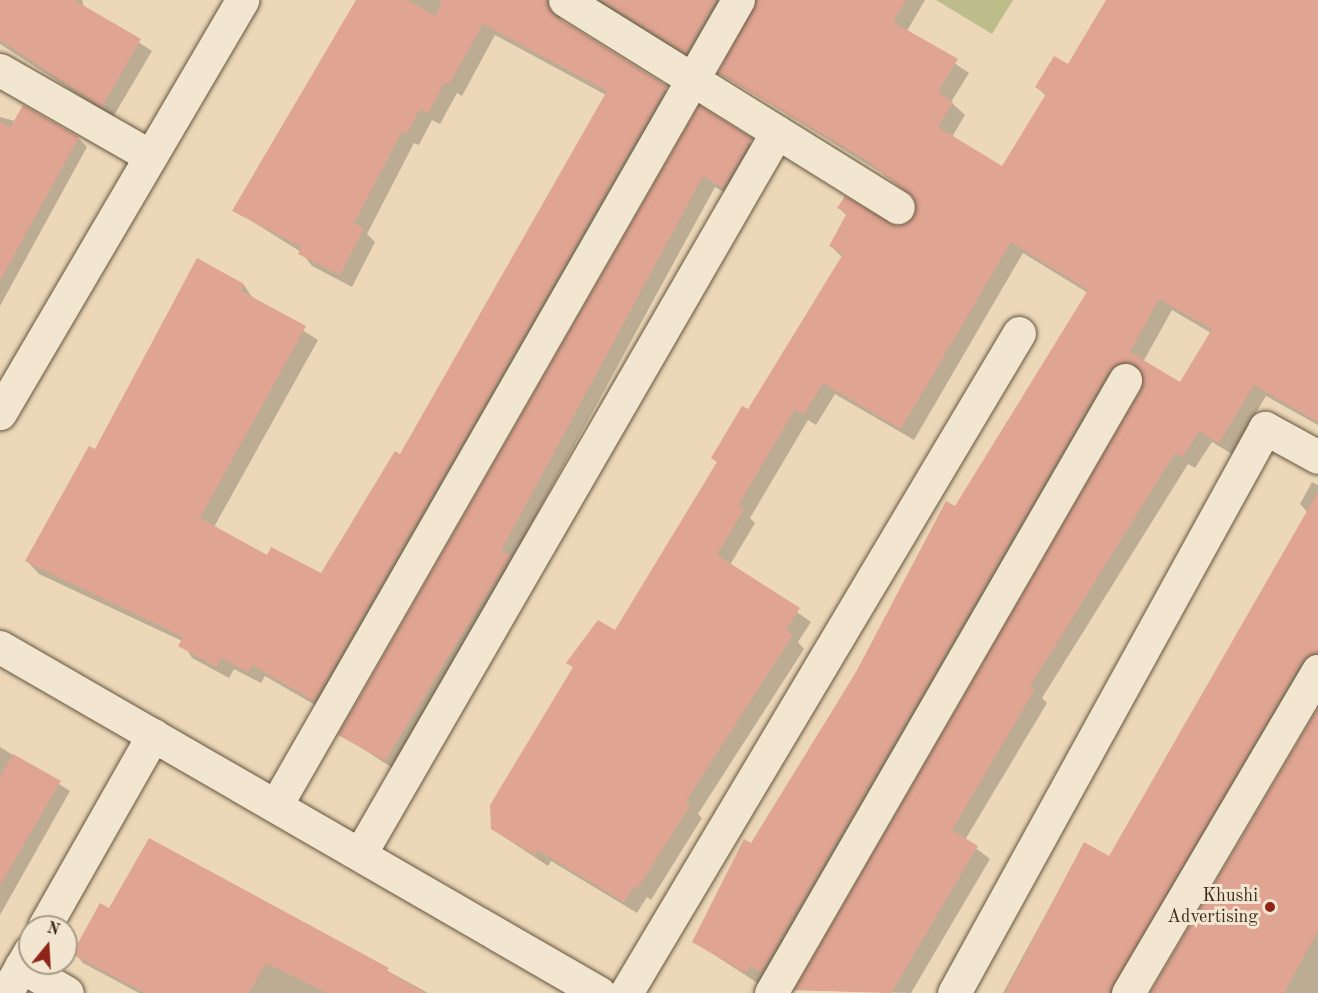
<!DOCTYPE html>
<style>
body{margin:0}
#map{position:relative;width:1318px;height:993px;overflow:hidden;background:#ecd8b8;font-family:"Old Standard TT",serif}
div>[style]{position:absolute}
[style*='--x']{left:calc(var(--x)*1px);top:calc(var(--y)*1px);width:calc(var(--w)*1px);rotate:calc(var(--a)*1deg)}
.green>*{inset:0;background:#bcbd8b}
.shadow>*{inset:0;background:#0003}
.building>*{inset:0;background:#dfa492}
.roads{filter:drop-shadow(0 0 2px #655540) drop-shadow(0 0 2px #655540)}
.minor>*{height:33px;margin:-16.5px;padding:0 16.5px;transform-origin:16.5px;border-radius:16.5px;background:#f3e6d1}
.dots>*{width:16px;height:16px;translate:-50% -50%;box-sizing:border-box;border:3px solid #f3e6d1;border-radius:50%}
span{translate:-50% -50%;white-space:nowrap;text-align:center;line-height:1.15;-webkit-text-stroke:6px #f3e6d1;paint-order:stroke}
.poi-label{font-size:18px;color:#382918}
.right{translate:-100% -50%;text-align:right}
.north{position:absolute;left:18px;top:915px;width:60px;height:60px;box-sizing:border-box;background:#f3e6d1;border:2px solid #a89a87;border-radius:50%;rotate:18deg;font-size:16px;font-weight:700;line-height:24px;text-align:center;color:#382918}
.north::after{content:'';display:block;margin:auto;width:21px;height:27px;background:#8f2418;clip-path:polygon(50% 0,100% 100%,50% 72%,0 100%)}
</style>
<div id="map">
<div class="green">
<i style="clip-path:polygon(936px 0,1013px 0,992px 34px)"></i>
</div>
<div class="shadow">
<i style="clip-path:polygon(0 0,82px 0,84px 7px,152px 51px,113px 117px,0 44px)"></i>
<i style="clip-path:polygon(357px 0,564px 0,560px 21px,679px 99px,327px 712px,265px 676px,261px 683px,234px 669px,229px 678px,192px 658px,182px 641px,39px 574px,27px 561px,96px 452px,197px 260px,244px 285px,254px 300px,318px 340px,214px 527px,268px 557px,321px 575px,400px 456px,606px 95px,495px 35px,462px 96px,457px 93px,440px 124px,432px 120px,419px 145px,414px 143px,367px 234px,375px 242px,352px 287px,312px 266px,301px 252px,234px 210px)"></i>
<i style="clip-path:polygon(595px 0,737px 0,699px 64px)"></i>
<i style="clip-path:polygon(evenodd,756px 0,925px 0,907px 31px,969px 73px,951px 102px,965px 115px,952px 137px,1002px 168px,1046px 96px,1037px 87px,1069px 66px,1107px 0,1318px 3px,1318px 425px,1266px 396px,1232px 454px,1212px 442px,1195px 468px,1188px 464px,1042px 698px,1047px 703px,965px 840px,990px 859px,911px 993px,796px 990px,1143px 390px,1143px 375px,1129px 375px,759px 984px,693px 941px,1088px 293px,1023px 253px,914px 440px,835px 394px,816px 425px,808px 420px,750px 518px,755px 523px,730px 565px,811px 622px,798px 642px,804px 649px,698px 814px,702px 818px,651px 900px,647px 897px,637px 913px,551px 861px,548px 866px,492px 829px,574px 669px,568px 662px,615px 632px,843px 258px,831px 246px,847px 216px,839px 208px,897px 227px,908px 225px,918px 208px,912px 196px,880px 172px,720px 73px,756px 0,1172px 310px,1211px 333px,1181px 384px,1143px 362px,1172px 310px)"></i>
<i style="clip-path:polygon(700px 108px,762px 151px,735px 198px,715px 187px,397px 771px,340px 734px)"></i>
<i style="clip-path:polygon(0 117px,78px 138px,87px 147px,0 306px)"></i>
<i style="clip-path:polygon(1312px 482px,1318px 485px,1318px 671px,1125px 993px,1003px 993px,1084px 844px,1109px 858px,1308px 513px,1300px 504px)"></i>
<i style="clip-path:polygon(1318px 711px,1318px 993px,1152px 993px)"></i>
<i style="clip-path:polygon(0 747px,70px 791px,0 915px)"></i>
<i style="clip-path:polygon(149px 840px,428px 993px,139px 993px,83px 963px,74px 953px,110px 910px)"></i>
</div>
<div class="building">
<i style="clip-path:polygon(0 0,74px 0,141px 39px,102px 107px,0 40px)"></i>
<i style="clip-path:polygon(356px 0,408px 0,435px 16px,442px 2px,438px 0,546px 0,555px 16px,667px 86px,314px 701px,252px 665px,248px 672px,221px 658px,217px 667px,178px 646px,183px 637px,25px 561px,89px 446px,95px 449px,197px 258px,244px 284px,241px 291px,306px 326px,200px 518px,267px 555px,271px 547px,321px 573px,395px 451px,400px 454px,607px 91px,483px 24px,449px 84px,445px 82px,428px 113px,420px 109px,407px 134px,402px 132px,354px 223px,364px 228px,340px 275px,298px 254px,302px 247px,232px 211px)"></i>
<i style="clip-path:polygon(601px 0,716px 0,686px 53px)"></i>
<i style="clip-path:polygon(evenodd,757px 0,906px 0,893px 22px,958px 59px,938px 92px,953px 102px,938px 127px,1002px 166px,1046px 94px,1035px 87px,1054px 56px,1068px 64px,1106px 0,1318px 0,1318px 422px,1254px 385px,1219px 443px,1199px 431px,1183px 457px,1175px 453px,1030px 686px,1035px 689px,952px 830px,978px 846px,891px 993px,794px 990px,1141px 389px,1141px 371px,1134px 364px,1116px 364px,1109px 371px,761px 972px,750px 966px,746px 973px,692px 942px,744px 839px,751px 843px,856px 672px,946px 501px,955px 506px,1088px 290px,1011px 242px,901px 429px,823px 383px,804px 414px,795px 409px,738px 506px,744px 509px,717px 555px,800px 608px,786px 630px,793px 635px,686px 801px,691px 804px,638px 888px,634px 886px,624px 902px,538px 850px,535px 855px,491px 829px,490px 805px,573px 667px,566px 663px,598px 620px,615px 630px,717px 462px,711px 458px,742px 406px,748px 409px,843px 254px,829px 246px,847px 213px,837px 208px,845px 196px,897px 226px,914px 216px,914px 198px,866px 160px,718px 73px,757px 0,1159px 299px,1212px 329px,1180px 382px,1130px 352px,1159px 299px)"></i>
<i style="clip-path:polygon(23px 105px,79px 137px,0 281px,0 122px,10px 128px)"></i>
<i style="clip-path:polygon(699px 105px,752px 138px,723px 188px,703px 176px,501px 551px,510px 556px,385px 761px,338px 735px)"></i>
<i style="clip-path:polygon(1318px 492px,1318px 652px,1302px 661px,1109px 993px,1005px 993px,1084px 842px,1109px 856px)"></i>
<i style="clip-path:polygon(1318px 708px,1318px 931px,1284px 993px,1150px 993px)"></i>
<i style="clip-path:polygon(13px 754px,61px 781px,0 885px,0 777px)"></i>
<i style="clip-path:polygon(149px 838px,389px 968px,387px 971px,425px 993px,327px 993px,266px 963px,249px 993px,145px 993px,72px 954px,100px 903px,109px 908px)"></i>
</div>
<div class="roads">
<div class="minor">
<i style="--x:565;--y:0;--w:392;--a:31.9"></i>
<i style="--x:0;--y:70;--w:173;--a:29.8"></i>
<i style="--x:0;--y:413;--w:479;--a:-59.6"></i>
<i style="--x:0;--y:647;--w:692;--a:30.01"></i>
<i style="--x:276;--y:805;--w:928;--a:-60.15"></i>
<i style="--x:360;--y:854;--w:834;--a:-59.99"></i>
<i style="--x:44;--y:927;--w:221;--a:-60.4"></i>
<i style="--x:21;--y:966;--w:53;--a:30.4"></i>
<i style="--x:6;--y:993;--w:48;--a:-60.3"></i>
<i style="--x:626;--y:993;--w:768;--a:-59.23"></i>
<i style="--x:771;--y:993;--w:708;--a:-59.99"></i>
<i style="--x:954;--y:993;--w:645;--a:-61.17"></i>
<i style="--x:1265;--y:428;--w:60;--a:28.7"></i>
<i style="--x:1128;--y:993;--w:374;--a:-59.5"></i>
</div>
</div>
<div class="dots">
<i style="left:1270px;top:907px;background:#8f2418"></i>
</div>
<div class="poi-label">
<span class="right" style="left:1258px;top:907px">Khushi<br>Advertising</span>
</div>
<div class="north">N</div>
</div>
